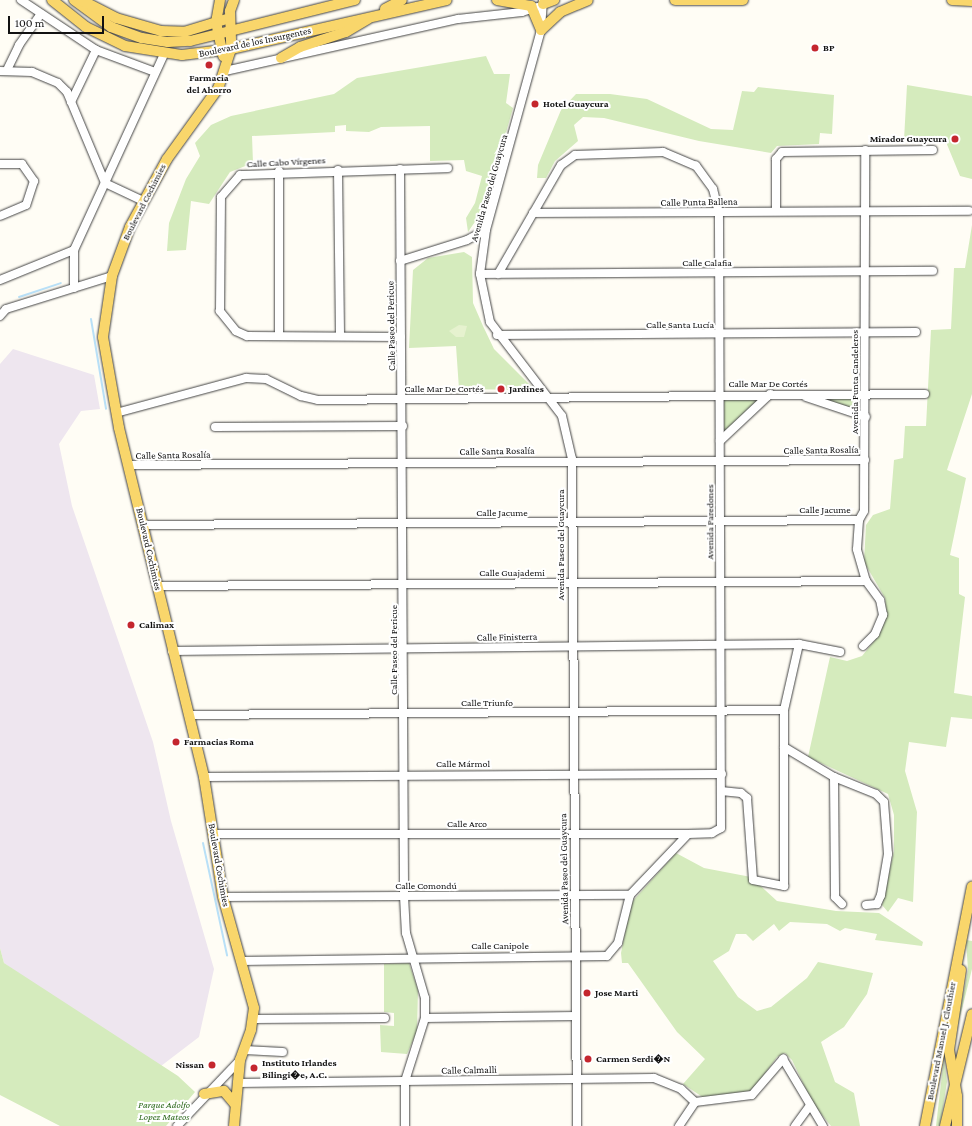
<!DOCTYPE html>
<meta charset="utf-8">
<style>
body{margin:0}
#map{position:relative;width:972px;height:1126px;overflow:hidden;background:#fffdf5;font-family:"Crimson Pro",serif}
div>[style]{position:absolute}
[style*='--x']{left:calc(var(--x)*1px);top:calc(var(--y)*1px);width:calc(var(--w)*1px);rotate:calc(var(--a)*1deg)}
.industrial>*{inset:0;background:#eee6ef}
.green>*{inset:0;background:#d5ebbd}
.pitch>*{inset:0;background:#e6f2cf}
.stream>*{height:2px;margin:-1px;padding:0 1px;transform-origin:1px;border-radius:1px;background:#b9e0f7}
.roads{filter:drop-shadow(0 0 1px #444) drop-shadow(0 0 1px #444)}
.minor>*{height:8px;margin:-4px;padding:0 4px;transform-origin:4px;border-radius:4px;background:#fff}
.major>*{height:10px;margin:-5px;padding:0 5px;transform-origin:5px;border-radius:5px;background:#f9d66b}
.dots>*{width:11px;height:11px;translate:-50% -50%;box-sizing:border-box;border:2px solid #fff;border-radius:50%}
span{translate:-50% -50%;white-space:nowrap;text-align:center;line-height:1.15;-webkit-text-stroke:4px #fff;paint-order:stroke}
.street-label{font-size:10px;color:#111}
.poi-label{font-size:10px;color:#111;font-weight:700}
.left{translate:0 -50%;text-align:left}
.right{translate:-100% -50%;text-align:right}
.park-label{font-size:10px;color:#2f6b1f;font-style:italic}
.scale{position:absolute;left:8px;top:16px;width:96px;height:18px;box-sizing:border-box;border:2px solid #111;border-top:0;padding-left:5px;font-size:12px;line-height:14px;white-space:nowrap;color:#111;-webkit-text-stroke:3px #fff;paint-order:stroke}
</style>
<div id="map">
<div class="industrial">
<i style="clip-path:polygon(13px 349px,94px 375px,100px 409px,81px 411px,59px 444px,72px 506px,153px 742px,171px 821px,214px 969px,199px 1037px,161px 1066px,115px 1041px,4px 963px,0 948px,0 364px)"></i>
</div>
<div class="green">
<i style="clip-path:polygon(486px 56px,494px 74px,510px 74px,506px 103px,513px 108px,485px 207px,468px 232px,466px 218px,475px 203px,482px 176px,466px 171px,464px 160px,430px 161px,430px 126px,381px 127px,369px 132px,346px 131px,346px 125px,335px 126px,335px 132px,252px 136px,253px 163px,230px 172px,209px 204px,191px 201px,186px 250px,167px 251px,169px 223px,186px 179px,200px 156px,195px 143px,211px 125px,231px 116px,334px 94px,357px 78px)"></i>
<i style="clip-path:polygon(907px 85px,972px 96px,972px 179px,960px 176px,946px 142px,904px 140px)"></i>
<i style="clip-path:polygon(758px 87px,834px 95px,832px 134px,820px 133px,819px 144px,777px 146px,771px 153px,699px 141px,604px 118px,583px 117px,574px 125px,578px 141px,555px 161px,546px 178px,537px 178px,538px 165px,561px 110px,576px 94px,610px 94px,647px 99px,711px 129px,733px 130px,742px 91px,754px 92px)"></i>
<i style="clip-path:polygon(972px 225px,972px 394px,947px 470px,966px 478px,950px 555px,959px 558px,959px 594px,965px 597px,954px 693px,972px 696px,972px 719px,951px 717px,946px 747px,909px 742px,905px 771px,917px 812px,913px 902px,898px 898px,888px 912px,882px 905px,894px 851px,894px 815px,888px 794px,808px 757px,830px 657px,847px 661px,862px 656px,879px 635px,887px 615px,885px 598px,864px 562px,866px 525px,873px 515px,890px 509px,894px 460px,903px 458px,905px 426px,926px 426px,931px 330px,951px 329px,954px 268px,965px 268px)"></i>
<i style="clip-path:polygon(464px 252px,472px 257px,473px 303px,483px 326px,494px 349px,535px 390px,459px 389px,456px 346px,409px 348px,413px 270px,428px 258px)"></i>
<i style="clip-path:polygon(761px 397px,724px 433px,724px 398px)"></i>
<i style="clip-path:polygon(858px 397px,859px 412px,815px 398px)"></i>
<i style="clip-path:polygon(676px 853px,704px 868px,751px 877px,777px 901px,836px 911px,879px 913px,923px 942px,922px 946px,875px 940px,877px 934px,845px 928px,840px 931px,827px 924px,790px 922px,779px 931px,774px 924px,753px 941px,746px 934px,736px 934px,729px 951px,713px 961px,738px 997px,757px 1011px,771px 1007px,807px 978px,818px 962px,873px 973px,867px 994px,844px 1027px,821px 1042px,835px 1082px,854px 1093px,860px 1126px,831px 1126px,813px 1104px,792px 1060px,785px 1053px,777px 1057px,752px 1091px,704px 1098px,683px 1084px,705px 1059px,677px 1032px,628px 963px,622px 963px,621px 953px,631px 903px)"></i>
<i style="clip-path:polygon(966px 940px,972px 941px,972px 969px,955px 1037px,968px 970px)"></i>
<i style="clip-path:polygon(0 948px,4px 963px,178px 1076px,195px 1092px,166px 1126px,60px 1126px,0 1095px)"></i>
<i style="clip-path:polygon(409px 963px,418px 990px,417px 1031px,407px 1054px,381px 1052px,380px 1025px,394px 1026px,394px 1013px,384px 1012px,384px 964px)"></i>
<i style="clip-path:polygon(944px 1058px,947px 1082px,940px 1126px,936px 1126px)"></i>
</div>
<div class="pitch">
<i style="clip-path:polygon(459px 325px,467px 326px,464px 337px,456px 337px,449px 331px)"></i>
</div>
<div class="stream">
<i style="--x:19;--y:297;--w:44;--a:-18.4"></i>
<i style="--x:91;--y:319;--w:91;--a:80.5"></i>
<i style="--x:203;--y:843;--w:115;--a:77.9"></i>
</div>
<div class="roads">
<div class="minor">
<i style="--x:21;--y:0;--w:90;--a:33.7"></i>
<i style="--x:96;--y:50;--w:63;--a:20.4"></i>
<i style="--x:543;--y:0;--w:30;--a:94"></i>
<i style="--x:541;--y:30;--w:207;--a:105.4"></i>
<i style="--x:486;--y:230;--w:44;--a:97.8"></i>
<i style="--x:480;--y:274;--w:49;--a:78.2"></i>
<i style="--x:490;--y:322;--w:118;--a:52.5"></i>
<i style="--x:562;--y:416;--w:44;--a:76.9"></i>
<i style="--x:572;--y:459;--w:667;--a:89.57"></i>
<i style="--x:7;--y:70;--w:28;--a:-64"></i>
<i style="--x:19;--y:45;--w:38;--a:-55"></i>
<i style="--x:0;--y:71;--w:32;--a:2"></i>
<i style="--x:32;--y:72;--w:28;--a:23"></i>
<i style="--x:58;--y:83;--w:13;--a:45"></i>
<i style="--x:67;--y:92;--w:99;--a:67.3"></i>
<i style="--x:105;--y:183;--w:42;--a:25.3"></i>
<i style="--x:225;--y:71;--w:239;--a:-12.6"></i>
<i style="--x:458;--y:19;--w:64;--a:-6.2"></i>
<i style="--x:522;--y:12;--w:16;--a:-18"></i>
<i style="--x:71;--y:102;--w:58;--a:-64.3"></i>
<i style="--x:0;--y:164;--w:22;--a:0"></i>
<i style="--x:22;--y:164;--w:21;--a:55"></i>
<i style="--x:34;--y:181;--w:25;--a:108"></i>
<i style="--x:26;--y:205;--w:28;--a:157"></i>
<i style="--x:400;--y:169;--w:727;--a:89.68"></i>
<i style="--x:404;--y:896;--w:37;--a:87"></i>
<i style="--x:406;--y:933;--w:68;--a:73.7"></i>
<i style="--x:425;--y:998;--w:20;--a:90"></i>
<i style="--x:425;--y:1018;--w:66;--a:107.6"></i>
<i style="--x:405;--y:1081;--w:45;--a:90"></i>
<i style="--x:338;--y:170;--w:164;--a:89.3"></i>
<i style="--x:279;--y:171;--w:165;--a:90"></i>
<i style="--x:776;--y:210;--w:51;--a:-90"></i>
<i style="--x:776;--y:159;--w:9;--a:-49"></i>
<i style="--x:782;--y:152;--w:151;--a:-0.8"></i>
<i style="--x:533;--y:213;--w:436;--a:-0.3"></i>
<i style="--x:400;--y:261;--w:70;--a:-17.4"></i>
<i style="--x:467;--y:240;--w:21;--a:-28"></i>
<i style="--x:480;--y:274;--w:453;--a:-0.4"></i>
<i style="--x:0;--y:280;--w:80;--a:-22.1"></i>
<i style="--x:74;--y:250;--w:216;--a:-65.3"></i>
<i style="--x:74;--y:288;--w:38;--a:-90"></i>
<i style="--x:6;--y:309;--w:111;--a:-17.3"></i>
<i style="--x:0;--y:316;--w:9;--a:-49"></i>
<i style="--x:497;--y:335;--w:419;--a:-0.4"></i>
<i style="--x:401;--y:337;--w:154;--a:-179.6"></i>
<i style="--x:247;--y:336;--w:12;--a:-156"></i>
<i style="--x:236;--y:331;--w:26;--a:-129"></i>
<i style="--x:220;--y:311;--w:114;--a:-89.5"></i>
<i style="--x:221;--y:197;--w:29;--a:-49"></i>
<i style="--x:240;--y:175;--w:208;--a:-1.9"></i>
<i style="--x:806;--y:397;--w:63;--a:18.4"></i>
<i style="--x:116;--y:413;--w:135;--a:-15.1"></i>
<i style="--x:246;--y:378;--w:20;--a:3"></i>
<i style="--x:266;--y:379;--w:39;--a:26"></i>
<i style="--x:301;--y:396;--w:17;--a:13"></i>
<i style="--x:318;--y:400;--w:607;--a:-0.57"></i>
<i style="--x:215;--y:427;--w:188;--a:-0.3"></i>
<i style="--x:720;--y:441;--w:69;--a:-43.2"></i>
<i style="--x:129;--y:465;--w:736;--a:-0.39"></i>
<i style="--x:144;--y:525;--w:715;--a:-0.4"></i>
<i style="--x:158;--y:586;--w:708;--a:-0.4"></i>
<i style="--x:863;--y:646;--w:17;--a:-45"></i>
<i style="--x:875;--y:634;--w:21;--a:-67"></i>
<i style="--x:883;--y:615;--w:15;--a:-101"></i>
<i style="--x:880;--y:600;--w:24;--a:-126"></i>
<i style="--x:866;--y:581;--w:33;--a:-106"></i>
<i style="--x:857;--y:549;--w:29;--a:-86"></i>
<i style="--x:859;--y:520;--w:10;--a:-61"></i>
<i style="--x:864;--y:511;--w:361;--a:-89.8"></i>
<i style="--x:172;--y:651;--w:627;--a:-0.64"></i>
<i style="--x:799;--y:644;--w:42;--a:11"></i>
<i style="--x:190;--y:715;--w:594;--a:-0.48"></i>
<i style="--x:784;--y:747;--w:58;--a:31"></i>
<i style="--x:834;--y:777;--w:45;--a:22"></i>
<i style="--x:876;--y:794;--w:11;--a:45"></i>
<i style="--x:884;--y:802;--w:52;--a:85.6"></i>
<i style="--x:888;--y:854;--w:42;--a:99.7"></i>
<i style="--x:881;--y:895;--w:10;--a:114"></i>
<i style="--x:877;--y:904;--w:11;--a:175"></i>
<i style="--x:204;--y:777;--w:518;--a:-0.33"></i>
<i style="--x:834;--y:777;--w:120;--a:89.5"></i>
<i style="--x:835;--y:897;--w:10;--a:45"></i>
<i style="--x:721;--y:791;--w:20;--a:6"></i>
<i style="--x:741;--y:793;--w:8;--a:40"></i>
<i style="--x:747;--y:798;--w:82;--a:85.8"></i>
<i style="--x:753;--y:880;--w:32;--a:11"></i>
<i style="--x:784;--y:886;--w:176;--a:-90"></i>
<i style="--x:784;--y:710;--w:68;--a:-77.2"></i>
<i style="--x:213;--y:834;--w:475;--a:0"></i>
<i style="--x:688;--y:834;--w:24;--a:-2"></i>
<i style="--x:712;--y:833;--w:10;--a:-29"></i>
<i style="--x:721;--y:828;--w:615;--a:-90.19"></i>
<i style="--x:719;--y:213;--w:25;--a:-104"></i>
<i style="--x:713;--y:189;--w:29;--a:-126"></i>
<i style="--x:696;--y:166;--w:36;--a:-157"></i>
<i style="--x:663;--y:152;--w:88;--a:178"></i>
<i style="--x:575;--y:155;--w:17;--a:144"></i>
<i style="--x:561;--y:165;--w:126;--a:120"></i>
<i style="--x:223;--y:897;--w:407;--a:-0.3"></i>
<i style="--x:241;--y:961;--w:366;--a:-0.8"></i>
<i style="--x:607;--y:956;--w:17;--a:-50"></i>
<i style="--x:618;--y:943;--w:49;--a:-76"></i>
<i style="--x:630;--y:895;--w:84;--a:-46.4"></i>
<i style="--x:425;--y:1018;--w:151;--a:-0.8"></i>
<i style="--x:254;--y:1019;--w:131;--a:-0.4"></i>
<i style="--x:244;--y:1050;--w:39;--a:3"></i>
<i style="--x:237;--y:1083;--w:417;--a:-0.7"></i>
<i style="--x:654;--y:1078;--w:29;--a:22"></i>
<i style="--x:681;--y:1089;--w:19;--a:43"></i>
<i style="--x:177;--y:1126;--w:91;--a:-46.3"></i>
<i style="--x:679;--y:1126;--w:29;--a:-56"></i>
<i style="--x:695;--y:1102;--w:57;--a:-7"></i>
<i style="--x:752;--y:1095;--w:48;--a:-49.3"></i>
<i style="--x:783;--y:1059;--w:78;--a:59.2"></i>
<i style="--x:795;--y:1126;--w:24;--a:-54"></i>
</div>
<div class="major">
<i style="--x:52;--y:0;--w:43;--a:38.5"></i>
<i style="--x:86;--y:27;--w:43;--a:26"></i>
<i style="--x:125;--y:46;--w:58;--a:9"></i>
<i style="--x:182;--y:55;--w:49;--a:-7"></i>
<i style="--x:231;--y:49;--w:221;--a:-12.8"></i>
<i style="--x:74;--y:0;--w:46;--a:36.1"></i>
<i style="--x:111;--y:27;--w:33;--a:20"></i>
<i style="--x:142;--y:38;--w:26;--a:9"></i>
<i style="--x:168;--y:42;--w:22;--a:-3"></i>
<i style="--x:190;--y:41;--w:170;--a:-14"></i>
<i style="--x:81;--y:0;--w:39;--a:27"></i>
<i style="--x:116;--y:18;--w:47;--a:16.1"></i>
<i style="--x:161;--y:31;--w:23;--a:2"></i>
<i style="--x:184;--y:32;--w:48;--a:-16.9"></i>
<i style="--x:220;--y:0;--w:22;--a:100"></i>
<i style="--x:216;--y:22;--w:35;--a:78"></i>
<i style="--x:234;--y:0;--w:12;--a:110"></i>
<i style="--x:230;--y:11;--w:38;--a:88"></i>
<i style="--x:231;--y:49;--w:40;--a:108"></i>
<i style="--x:219;--y:87;--w:89;--a:125.8"></i>
<i style="--x:167;--y:159;--w:77;--a:118.6"></i>
<i style="--x:130;--y:227;--w:52;--a:110.2"></i>
<i style="--x:112;--y:276;--w:62;--a:98.4"></i>
<i style="--x:103;--y:337;--w:92;--a:80"></i>
<i style="--x:119;--y:428;--w:359;--a:76.3"></i>
<i style="--x:204;--y:777;--w:121;--a:81"></i>
<i style="--x:223;--y:897;--w:115;--a:74.4"></i>
<i style="--x:254;--y:1008;--w:22;--a:98"></i>
<i style="--x:251;--y:1030;--w:32;--a:110"></i>
<i style="--x:240;--y:1060;--w:66;--a:95.2"></i>
<i style="--x:497;--y:0;--w:35;--a:10"></i>
<i style="--x:531;--y:6;--w:26;--a:67"></i>
<i style="--x:541;--y:30;--w:26;--a:-43"></i>
<i style="--x:560;--y:12;--w:30;--a:-23"></i>
<i style="--x:675;--y:0;--w:68;--a:0"></i>
<i style="--x:952;--y:0;--w:20;--a:3"></i>
<i style="--x:543;--y:4;--w:12;--a:-20"></i>
<i style="--x:385;--y:9;--w:19;--a:-28"></i>
<i style="--x:281;--y:58;--w:22;--a:-30"></i>
<i style="--x:300;--y:47;--w:48;--a:-18.1"></i>
<i style="--x:346;--y:32;--w:26;--a:-31"></i>
<i style="--x:204;--y:1094;--w:20;--a:-9"></i>
<i style="--x:224;--y:1091;--w:16;--a:50"></i>
<i style="--x:925;--y:1126;--w:244;--a:-78.9"></i>
<i style="--x:945;--y:1126;--w:115;--a:-76.4"></i>
<i style="--x:957;--y:1126;--w:30;--a:-90"></i>
<i style="--x:957;--y:1096;--w:47;--a:-99.9"></i>
<i style="--x:949;--y:1050;--w:81;--a:-81.5"></i>
</div>
</div>
<div class="dots">
<i style="left:815px;top:48px;background:#c4262e"></i>
<i style="left:209px;top:65px;background:#c4262e"></i>
<i style="left:535px;top:104px;background:#c4262e"></i>
<i style="left:955px;top:139px;background:#c4262e"></i>
<i style="left:501px;top:389px;background:#c4262e"></i>
<i style="left:131px;top:625px;background:#c4262e"></i>
<i style="left:176px;top:742px;background:#c4262e"></i>
<i style="left:587px;top:993px;background:#c4262e"></i>
<i style="left:588px;top:1059px;background:#c4262e"></i>
<i style="left:212px;top:1065px;background:#c4262e"></i>
<i style="left:254px;top:1068px;background:#c4262e"></i>
</div>
<div class="street-label">
<span style="left:255px;top:42px;rotate:-12deg">Boulevard de los Insurgentes</span>
<span style="left:286px;top:162px;rotate:-3deg">Calle Cabo Vírgenes</span>
<span style="left:489px;top:188px;rotate:-74deg">Avenida Paseo del Guaycura</span>
<span style="left:144px;top:202px;rotate:-63deg">Boulevard Cochimies</span>
<span style="left:699px;top:202px;rotate:-1deg">Calle Punta Ballena</span>
<span style="left:707px;top:263px">Calle Calafia</span>
<span style="left:680px;top:325px">Calle Santa Lucía</span>
<span style="left:391px;top:326px;rotate:-91deg">Calle Paseo del Pericue</span>
<span style="left:855px;top:382px;rotate:-90deg">Avenida Punta Candeleros</span>
<span style="left:768px;top:384px">Calle Mar De Cortés</span>
<span style="left:444px;top:389px">Calle Mar De Cortés</span>
<span style="left:821px;top:450px;rotate:-1deg">Calle Santa Rosalía</span>
<span style="left:497px;top:451px;rotate:-1deg">Calle Santa Rosalía</span>
<span style="left:173px;top:455px;rotate:-1deg">Calle Santa Rosalía</span>
<span style="left:825px;top:510px">Calle Jacume</span>
<span style="left:502px;top:513px">Calle Jacume</span>
<span style="left:710px;top:522px;rotate:-90deg">Avenida Paredones</span>
<span style="left:561px;top:545px;rotate:-90deg">Avenida Paseo del Guaycura</span>
<span style="left:149px;top:549px;rotate:77deg">Boulevard Cochimies</span>
<span style="left:512px;top:573px">Calle Guajademi</span>
<span style="left:507px;top:637px;rotate:-1deg">Calle Finisterra</span>
<span style="left:394px;top:650px;rotate:-90deg">Calle Paseo del Pericue</span>
<span style="left:487px;top:703px">Calle Triunfo</span>
<span style="left:463px;top:764px">Calle Mármol</span>
<span style="left:467px;top:824px">Calle Arco</span>
<span style="left:219px;top:865px;rotate:80deg">Boulevard Cochimies</span>
<span style="left:564px;top:869px;rotate:-91deg">Avenida Paseo del Guaycura</span>
<span style="left:426px;top:886px">Calle Comondú</span>
<span style="left:500px;top:946px">Calle Canipole</span>
<span style="left:941px;top:1041px;rotate:-79deg">Boulevard Manuel J. Clouthier</span>
<span style="left:469px;top:1070px;rotate:-1deg">Calle Calmalli</span>
</div>
<div class="poi-label">
<span class="left" style="left:823px;top:48px">BP</span>
<span style="left:209px;top:83px">Farmacia<br>del Ahorro</span>
<span class="left" style="left:543px;top:104px">Hotel Guaycura</span>
<span class="right" style="left:947px;top:139px">Mirador Guaycura</span>
<span class="left" style="left:509px;top:389px">Jardines</span>
<span class="left" style="left:139px;top:625px">Calimax</span>
<span class="left" style="left:184px;top:742px">Farmacias Roma</span>
<span class="left" style="left:595px;top:993px">Jose Marti</span>
<span class="left" style="left:596px;top:1059px">Carmen Serdi�N</span>
<span class="left" style="left:262px;top:1068px">Instituto Irlandes<br>Bilingi�e, A.C.</span>
<span class="right" style="left:204px;top:1065px">Nissan</span>
</div>
<div class="park-label">
<span style="left:164px;top:1110px">Parque Adolfo<br>Lopez Mateos</span>
</div>
<div class="scale">100 m</div>
</div>
